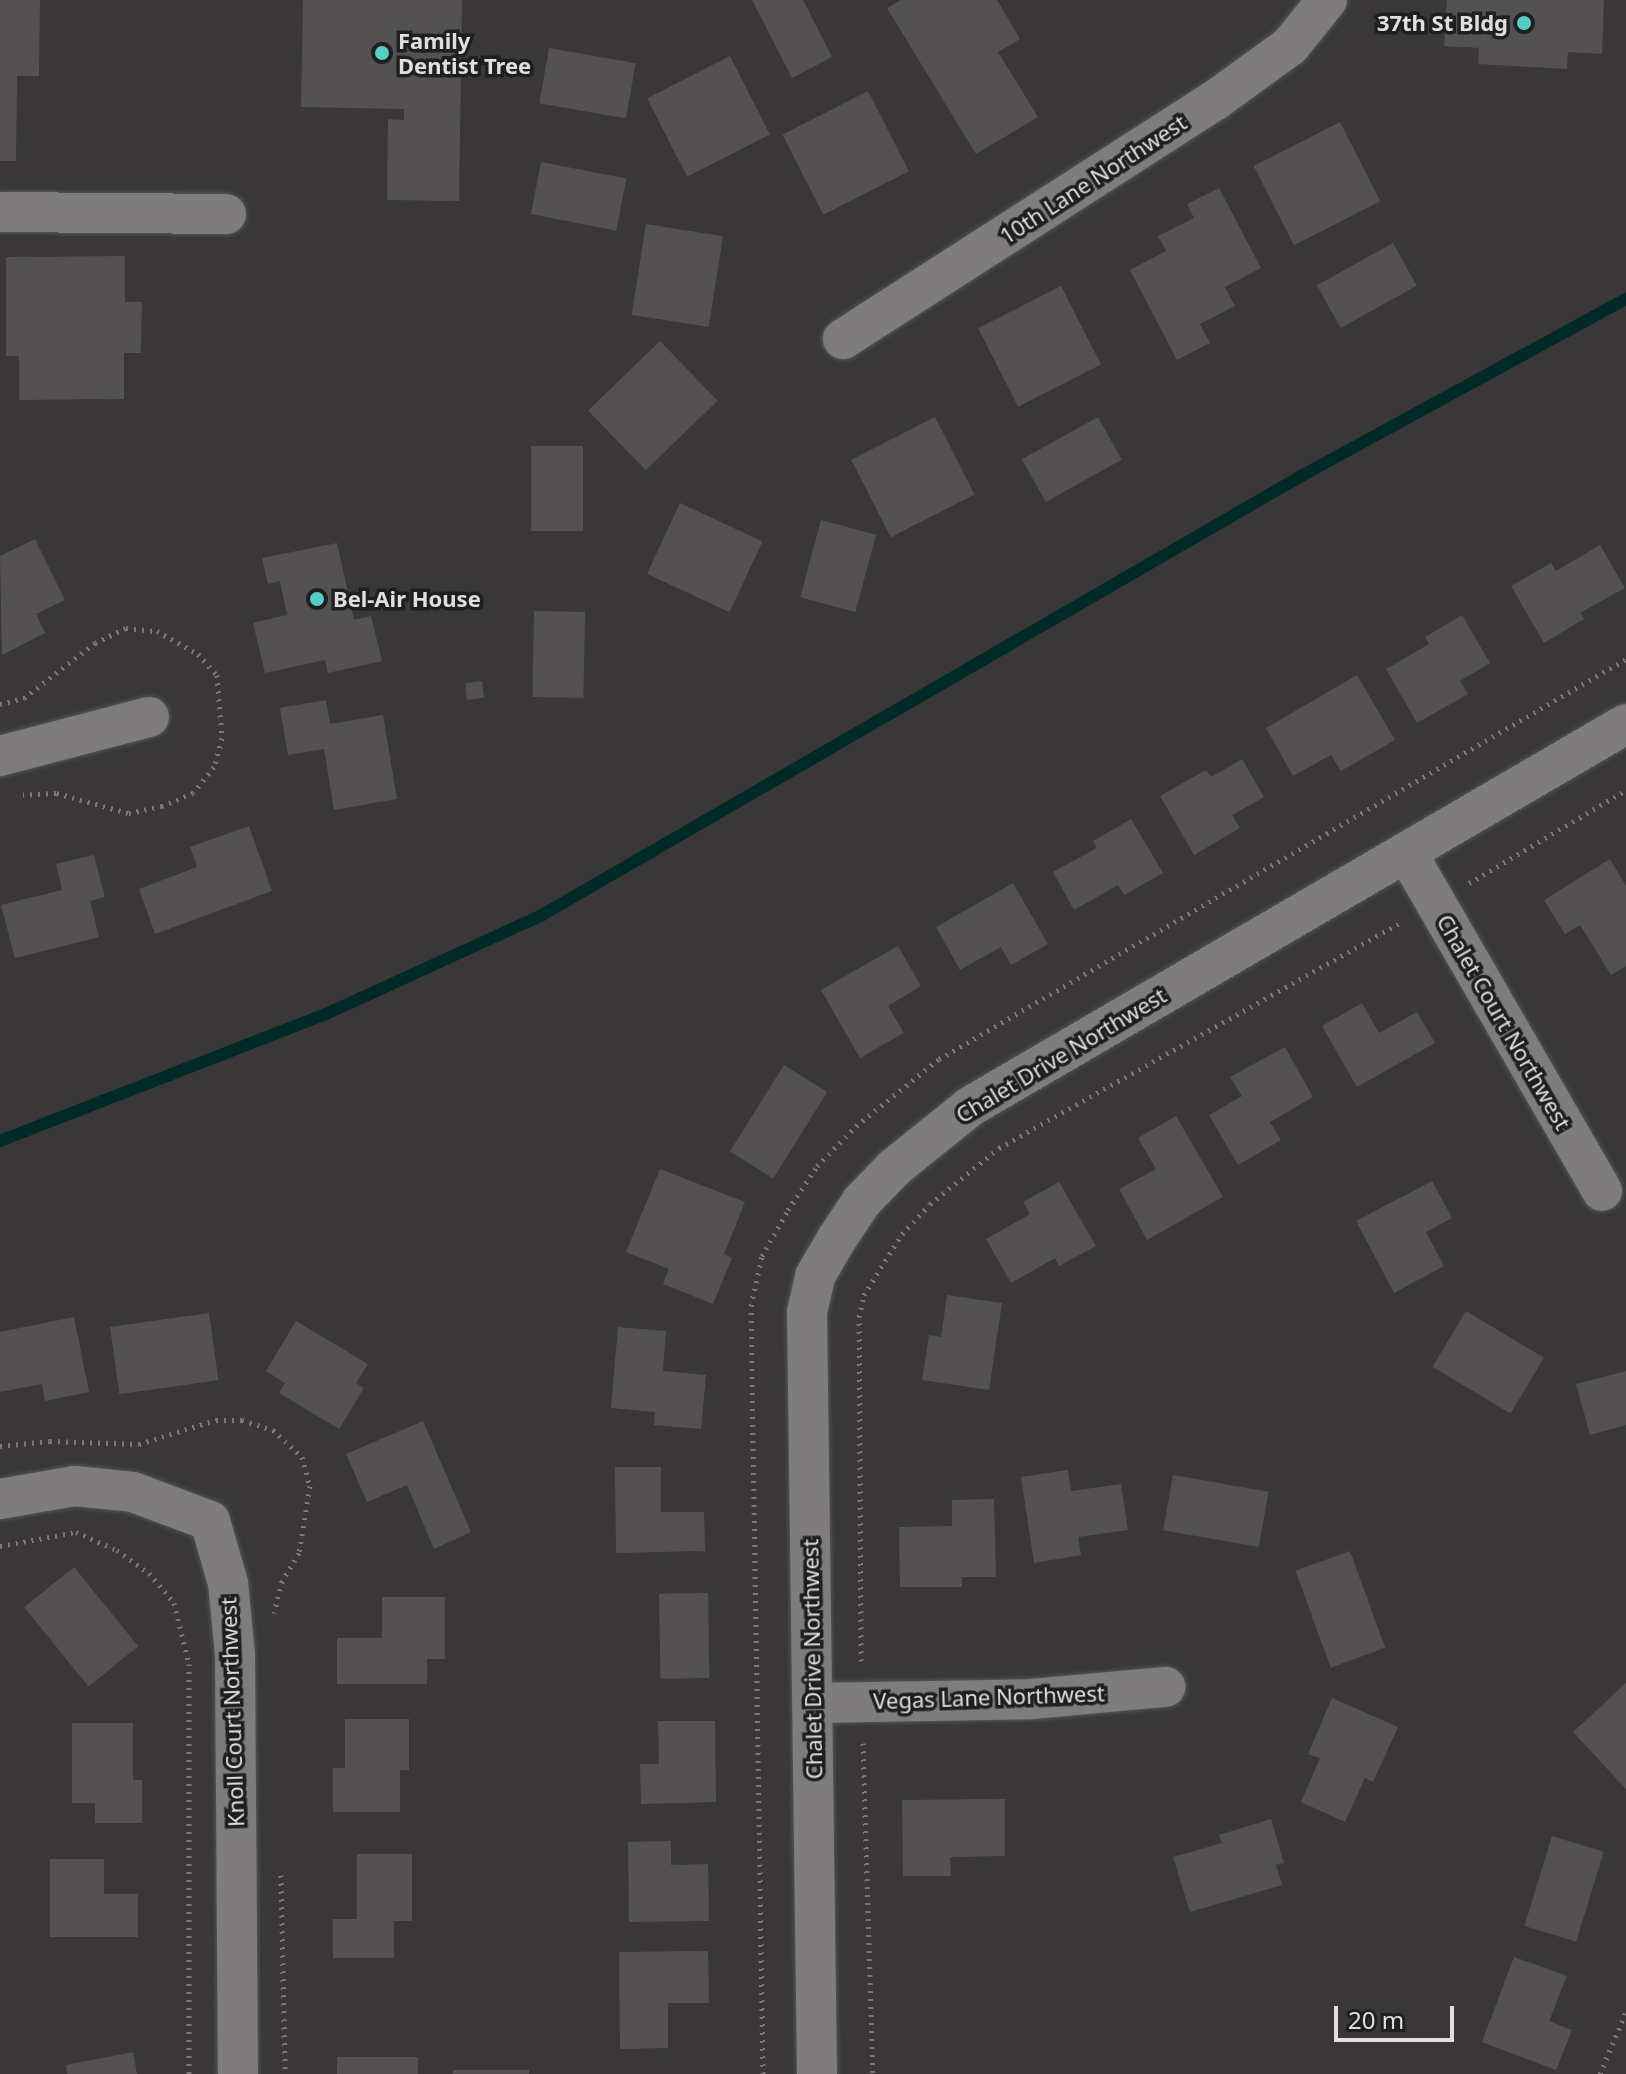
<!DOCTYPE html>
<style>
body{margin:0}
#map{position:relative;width:1626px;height:2074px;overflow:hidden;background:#393738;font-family:"Noto Sans",sans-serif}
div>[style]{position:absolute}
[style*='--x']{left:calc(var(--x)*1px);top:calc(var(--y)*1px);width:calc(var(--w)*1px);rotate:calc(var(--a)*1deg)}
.stream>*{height:12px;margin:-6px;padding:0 6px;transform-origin:6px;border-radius:6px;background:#002a27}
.building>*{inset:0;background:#545153;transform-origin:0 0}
.path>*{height:5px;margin-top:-2.5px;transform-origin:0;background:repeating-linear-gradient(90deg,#7a7879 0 2px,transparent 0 8px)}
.roads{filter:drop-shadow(0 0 2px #565455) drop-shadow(0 0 2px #565455)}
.street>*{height:40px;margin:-20px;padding:0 20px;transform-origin:20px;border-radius:20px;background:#7f7c7e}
.dots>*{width:22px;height:22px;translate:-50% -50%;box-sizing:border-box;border:4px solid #201f1f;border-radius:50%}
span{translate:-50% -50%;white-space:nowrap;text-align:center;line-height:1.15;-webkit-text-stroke:7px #201f1f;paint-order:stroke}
.poi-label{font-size:22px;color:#e0dedf;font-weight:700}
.right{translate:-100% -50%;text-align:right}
.left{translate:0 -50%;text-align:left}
.street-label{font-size:22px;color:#e0dedf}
.scale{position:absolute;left:1334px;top:2006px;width:120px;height:36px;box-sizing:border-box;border:4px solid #e0dedf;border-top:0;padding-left:10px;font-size:24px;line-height:28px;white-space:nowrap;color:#e0dedf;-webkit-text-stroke:6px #201f1f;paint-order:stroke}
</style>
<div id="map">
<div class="stream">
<i style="--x:0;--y:1141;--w:350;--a:-21.3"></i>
<i style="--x:326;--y:1014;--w:238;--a:-24.6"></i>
<i style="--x:542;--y:915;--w:879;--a:-30.04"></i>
<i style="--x:1303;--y:475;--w:368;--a:-28.6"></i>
</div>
<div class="building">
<i style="clip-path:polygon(0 0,40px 0,39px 76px,17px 76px,16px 161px,0 161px)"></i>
<i style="clip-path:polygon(303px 0,462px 0,459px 201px,387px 200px,388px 119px,404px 120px,404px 109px,301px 107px)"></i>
<i style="clip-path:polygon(752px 0,803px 0,832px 57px,792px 78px)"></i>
<i style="clip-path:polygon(901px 0,997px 0,1020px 39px,998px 52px,1038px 117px,976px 154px,887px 8px)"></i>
<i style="clip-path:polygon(1447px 0,1604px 0,1602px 54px,1568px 52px,1567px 69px,1478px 64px,1479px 48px,1444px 46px)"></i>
<i style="left:549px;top:48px;width:88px;height:56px;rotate:10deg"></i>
<i style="left:730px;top:56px;width:88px;height:93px;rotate:63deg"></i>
<i style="left:868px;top:91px;width:90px;height:96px;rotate:63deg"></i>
<i style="left:1340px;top:122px;width:89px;height:97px;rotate:63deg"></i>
<i style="left:541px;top:162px;width:87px;height:53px;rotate:11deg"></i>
<i style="clip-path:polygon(1219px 188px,1261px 268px,1225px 287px,1235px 306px,1200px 324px,1210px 343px,1177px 360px,1130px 270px,1166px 251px,1158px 236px,1194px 218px,1187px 204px)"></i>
<i style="left:646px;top:224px;width:78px;height:92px;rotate:9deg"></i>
<i style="left:1393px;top:243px;width:49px;height:87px;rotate:61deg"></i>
<i style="clip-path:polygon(125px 256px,125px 302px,142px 302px,141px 353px,124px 353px,124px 399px,19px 400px,19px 356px,6px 356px,6px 257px)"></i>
<i style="left:1061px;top:286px;width:88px;height:93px;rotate:63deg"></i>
<i style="left:660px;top:341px;width:83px;height:100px;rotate:46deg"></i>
<i style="left:935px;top:417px;width:87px;height:94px;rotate:63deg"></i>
<i style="left:1098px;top:417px;width:49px;height:87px;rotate:61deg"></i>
<i style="left:531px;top:446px;width:52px;height:85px"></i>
<i style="left:680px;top:503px;width:91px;height:78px;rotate:25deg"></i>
<i style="left:821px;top:520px;width:57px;height:80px;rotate:15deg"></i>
<i style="clip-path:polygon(35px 539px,65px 600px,36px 614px,45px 633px,2px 655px,0 556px)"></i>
<i style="clip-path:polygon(337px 543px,354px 620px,371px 616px,382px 661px,328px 673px,325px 660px,265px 673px,253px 623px,287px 615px,280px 581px,268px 584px,262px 558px)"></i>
<i style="clip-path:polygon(1600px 545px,1625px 588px,1580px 613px,1584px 619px,1544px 643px,1511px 586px,1551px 563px,1556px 571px)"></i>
<i style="left:534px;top:611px;width:51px;height:86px;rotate:1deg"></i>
<i style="clip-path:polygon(1462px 615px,1490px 663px,1460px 681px,1468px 694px,1417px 723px,1386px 669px,1429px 644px,1425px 637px)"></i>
<i style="clip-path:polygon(1357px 675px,1395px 740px,1341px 771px,1331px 755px,1293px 776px,1266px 728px)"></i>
<i style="left:482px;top:681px;width:17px;height:17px;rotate:83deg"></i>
<i style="clip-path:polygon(326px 700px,330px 724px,383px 715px,397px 799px,334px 810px,324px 749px,288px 755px,280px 708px)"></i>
<i style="clip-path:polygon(1242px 759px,1264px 797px,1232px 815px,1240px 828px,1194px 855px,1160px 796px,1206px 770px,1211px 777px)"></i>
<i style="clip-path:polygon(1131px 819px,1163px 873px,1124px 895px,1118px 885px,1074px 910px,1053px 872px,1097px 848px,1093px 841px)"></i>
<i style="clip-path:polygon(249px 826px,272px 891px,155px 934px,139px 889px,197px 867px,190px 847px)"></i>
<i style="clip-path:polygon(94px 855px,105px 897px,90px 901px,99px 937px,15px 958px,1px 905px,62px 890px,56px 864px)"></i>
<i style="clip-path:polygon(1610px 859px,1626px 886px,1626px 966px,1611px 975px,1580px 925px,1565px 934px,1544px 900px)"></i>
<i style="clip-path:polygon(1013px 883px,1048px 944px,1011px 965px,1001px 947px,960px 970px,936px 927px)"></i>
<i style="clip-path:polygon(898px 946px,921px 986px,888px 1006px,904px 1033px,860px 1058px,821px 990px)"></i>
<i style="clip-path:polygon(1362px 1003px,1379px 1033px,1417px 1012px,1435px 1043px,1357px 1087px,1322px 1026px)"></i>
<i style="clip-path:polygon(1285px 1047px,1313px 1097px,1270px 1122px,1281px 1140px,1238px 1165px,1209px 1115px,1242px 1096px,1230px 1077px)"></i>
<i style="left:784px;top:1065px;width:51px;height:102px;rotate:32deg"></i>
<i style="clip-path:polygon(1176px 1116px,1223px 1197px,1147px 1240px,1119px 1189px,1156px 1169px,1138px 1138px)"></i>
<i style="clip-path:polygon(660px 1169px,745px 1202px,724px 1254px,732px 1258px,713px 1304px,663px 1284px,669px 1269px,626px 1252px)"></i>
<i style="clip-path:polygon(1432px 1181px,1452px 1218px,1426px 1232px,1444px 1266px,1394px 1293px,1356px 1221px)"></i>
<i style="clip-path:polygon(1059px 1182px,1096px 1246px,1059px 1266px,1055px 1258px,1011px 1283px,986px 1239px,1030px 1214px,1023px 1202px)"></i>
<i style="clip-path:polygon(947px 1295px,1002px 1303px,989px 1390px,922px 1380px,929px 1335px,941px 1337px)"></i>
<i style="left:1466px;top:1311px;width:91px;height:65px;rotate:31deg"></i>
<i style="left:209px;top:1313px;width:68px;height:100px;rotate:82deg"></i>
<i style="clip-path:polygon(74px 1317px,89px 1392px,45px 1401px,42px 1384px,0 1392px,0 1332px)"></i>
<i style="clip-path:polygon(296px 1321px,368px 1364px,356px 1383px,364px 1388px,339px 1429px,279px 1393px,285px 1383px,266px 1371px)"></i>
<i style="clip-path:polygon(618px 1327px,666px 1331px,663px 1371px,706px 1375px,701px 1429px,654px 1425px,655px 1412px,611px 1408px)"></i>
<i style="clip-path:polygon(1626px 1371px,1626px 1425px,1590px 1435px,1576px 1384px)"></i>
<i style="clip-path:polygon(423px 1421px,471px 1532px,434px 1549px,407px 1485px,367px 1502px,346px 1454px)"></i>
<i style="clip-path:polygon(615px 1467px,661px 1467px,661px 1512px,704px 1512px,705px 1551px,616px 1553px)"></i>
<i style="clip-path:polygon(1068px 1470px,1071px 1491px,1121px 1484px,1128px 1530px,1078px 1537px,1081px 1555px,1034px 1563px,1021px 1477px)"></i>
<i style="left:1173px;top:1475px;width:97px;height:56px;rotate:10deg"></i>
<i style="clip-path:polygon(994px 1499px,996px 1577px,962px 1577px,962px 1587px,900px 1587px,899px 1527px,952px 1526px,952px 1500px)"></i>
<i style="left:1350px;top:1551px;width:103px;height:58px;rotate:70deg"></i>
<i style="left:74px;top:1567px;width:102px;height:64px;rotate:51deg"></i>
<i style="left:708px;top:1593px;width:85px;height:49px;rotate:89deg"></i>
<i style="clip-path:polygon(382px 1597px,445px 1597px,445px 1659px,427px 1659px,427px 1684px,337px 1684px,337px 1638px,382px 1638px)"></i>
<i style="clip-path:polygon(1626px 1683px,1626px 1789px,1573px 1732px)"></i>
<i style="clip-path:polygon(1332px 1698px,1398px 1727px,1373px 1782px,1365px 1778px,1345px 1822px,1301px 1802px,1320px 1758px,1308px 1754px)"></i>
<i style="clip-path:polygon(345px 1719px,409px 1719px,409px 1770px,400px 1770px,400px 1812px,333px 1812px,333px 1768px,345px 1768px)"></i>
<i style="clip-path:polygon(658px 1721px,715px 1721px,716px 1802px,641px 1804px,640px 1764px,659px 1764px)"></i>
<i style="clip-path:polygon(72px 1723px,133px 1723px,133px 1780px,142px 1780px,142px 1823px,95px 1823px,95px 1803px,72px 1803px)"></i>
<i style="clip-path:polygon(1005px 1799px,1005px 1856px,950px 1857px,951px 1876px,903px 1876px,902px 1800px)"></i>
<i style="clip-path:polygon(1271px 1819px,1284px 1863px,1276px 1865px,1282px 1885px,1190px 1912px,1173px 1857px,1222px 1843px,1219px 1835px)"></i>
<i style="left:1552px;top:1836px;width:54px;height:94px;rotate:17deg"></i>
<i style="clip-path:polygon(671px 1841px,671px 1865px,708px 1864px,709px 1921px,629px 1922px,628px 1842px)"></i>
<i style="clip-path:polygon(357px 1854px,412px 1854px,412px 1921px,394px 1921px,394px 1958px,333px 1958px,333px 1919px,357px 1919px)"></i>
<i style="clip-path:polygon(50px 1859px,104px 1859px,104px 1894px,138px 1894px,138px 1937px,50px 1937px)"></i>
<i style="clip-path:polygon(708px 1951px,709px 2003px,668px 2003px,668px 2048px,620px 2049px,619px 1952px)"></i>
<i style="clip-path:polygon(1514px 1957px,1567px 1976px,1549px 2021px,1572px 2030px,1556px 2070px,1482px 2042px)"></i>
<i style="clip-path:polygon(133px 2052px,137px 2074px,67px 2074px,66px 2065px)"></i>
<i style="left:418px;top:2057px;width:17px;height:81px;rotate:90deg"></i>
<i style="left:453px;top:2070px;width:76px;height:4px"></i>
</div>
<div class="path">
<i style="--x:0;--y:704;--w:25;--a:-14"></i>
<i style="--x:24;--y:698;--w:90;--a:-37.8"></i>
<i style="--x:95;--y:643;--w:34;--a:-26"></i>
<i style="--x:126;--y:628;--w:31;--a:6"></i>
<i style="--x:157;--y:631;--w:47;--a:29.3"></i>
<i style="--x:198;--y:654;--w:28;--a:48"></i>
<i style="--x:217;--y:675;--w:63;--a:85.5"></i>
<i style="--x:222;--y:738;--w:30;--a:105"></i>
<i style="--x:214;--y:767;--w:33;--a:129"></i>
<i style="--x:193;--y:793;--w:34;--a:157"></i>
<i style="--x:162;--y:806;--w:35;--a:168"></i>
<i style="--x:128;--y:813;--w:75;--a:-164.5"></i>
<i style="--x:56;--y:793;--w:33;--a:177"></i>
<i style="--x:1469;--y:883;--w:182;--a:-30.6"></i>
<i style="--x:0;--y:1446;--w:50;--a:-5.7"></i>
<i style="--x:50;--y:1441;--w:89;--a:1.9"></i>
<i style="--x:139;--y:1444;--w:81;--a:-17.3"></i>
<i style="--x:216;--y:1420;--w:26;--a:0"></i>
<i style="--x:242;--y:1420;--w:33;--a:18"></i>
<i style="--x:273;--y:1430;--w:40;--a:43"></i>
<i style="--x:302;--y:1457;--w:30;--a:75"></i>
<i style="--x:310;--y:1486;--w:68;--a:99.3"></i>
<i style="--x:299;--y:1553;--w:33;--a:121"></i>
<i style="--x:282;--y:1581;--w:33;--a:104"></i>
<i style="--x:0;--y:1546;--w:77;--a:-10.4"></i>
<i style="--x:76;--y:1532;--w:45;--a:23.7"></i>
<i style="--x:117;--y:1550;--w:39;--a:36"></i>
<i style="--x:149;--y:1573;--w:39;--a:50"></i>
<i style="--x:174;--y:1603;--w:63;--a:76.2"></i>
<i style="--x:189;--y:1664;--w:410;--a:90"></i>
<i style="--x:861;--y:1661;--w:344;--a:-90.3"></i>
<i style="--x:859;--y:1317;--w:23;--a:-77"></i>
<i style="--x:864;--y:1295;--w:72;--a:-58.1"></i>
<i style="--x:902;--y:1234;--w:41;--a:-47"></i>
<i style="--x:930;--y:1204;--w:89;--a:-39.1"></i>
<i style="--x:999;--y:1148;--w:462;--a:-29.3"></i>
<i style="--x:863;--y:1743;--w:331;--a:88.3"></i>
<i style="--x:281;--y:1875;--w:199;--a:88.8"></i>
<i style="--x:763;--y:2074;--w:768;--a:-90.9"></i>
<i style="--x:751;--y:1306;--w:51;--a:-77.6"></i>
<i style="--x:762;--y:1256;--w:53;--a:-60.5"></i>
<i style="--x:788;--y:1210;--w:53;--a:-56.6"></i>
<i style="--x:817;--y:1166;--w:56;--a:-45.7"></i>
<i style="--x:856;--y:1126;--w:107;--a:-38.9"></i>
<i style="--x:939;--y:1059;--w:795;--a:-30.21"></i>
<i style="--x:1600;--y:2074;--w:67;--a:-67.2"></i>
</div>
<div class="roads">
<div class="street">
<i style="--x:0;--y:212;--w:226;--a:0.5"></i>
<i style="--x:843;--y:339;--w:441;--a:-32.7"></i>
<i style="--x:1214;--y:101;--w:94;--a:-35.9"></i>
<i style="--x:1290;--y:46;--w:59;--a:-51.2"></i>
<i style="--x:0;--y:756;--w:154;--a:-14.7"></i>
<i style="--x:1407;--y:853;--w:390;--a:60"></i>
<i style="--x:0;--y:1499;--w:76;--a:-9.8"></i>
<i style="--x:75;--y:1486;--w:58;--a:5.9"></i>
<i style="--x:133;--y:1492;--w:82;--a:20.6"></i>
<i style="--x:210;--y:1521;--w:65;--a:73.8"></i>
<i style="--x:228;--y:1583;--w:71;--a:84.4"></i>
<i style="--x:235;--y:1654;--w:420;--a:89.6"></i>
<i style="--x:813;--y:1703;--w:219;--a:-1"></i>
<i style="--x:1032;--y:1699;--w:134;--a:-5.2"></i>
<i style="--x:817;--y:2074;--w:762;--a:-90.75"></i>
<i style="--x:807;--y:1312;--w:37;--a:-77"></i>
<i style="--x:815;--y:1276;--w:42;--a:-59.7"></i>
<i style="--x:836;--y:1240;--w:47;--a:-56.3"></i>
<i style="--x:862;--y:1201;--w:47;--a:-45.9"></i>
<i style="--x:895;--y:1167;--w:97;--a:-38.8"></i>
<i style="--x:971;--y:1106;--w:758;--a:-30.25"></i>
</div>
</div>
<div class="dots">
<i style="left:1524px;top:23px;background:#56cec3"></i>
<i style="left:382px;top:53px;background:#56cec3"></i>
<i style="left:317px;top:599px;background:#56cec3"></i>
</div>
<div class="poi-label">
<span class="right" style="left:1508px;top:23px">37th St Bldg</span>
<span class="left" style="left:398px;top:53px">Family<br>Dentist Tree</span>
<span class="left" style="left:333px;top:599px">Bel-Air House</span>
</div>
<div class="street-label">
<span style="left:1093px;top:179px;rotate:-33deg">10th Lane Northwest</span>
<span style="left:1504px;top:1022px;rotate:60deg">Chalet Court Northwest</span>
<span style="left:1061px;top:1055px;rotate:-31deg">Chalet Drive Northwest</span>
<span style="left:812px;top:1659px;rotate:-91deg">Chalet Drive Northwest</span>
<span style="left:989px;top:1697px;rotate:-2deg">Vegas Lane Northwest</span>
<span style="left:232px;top:1712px;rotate:-92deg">Knoll Court Northwest</span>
</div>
<div class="scale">20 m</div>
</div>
